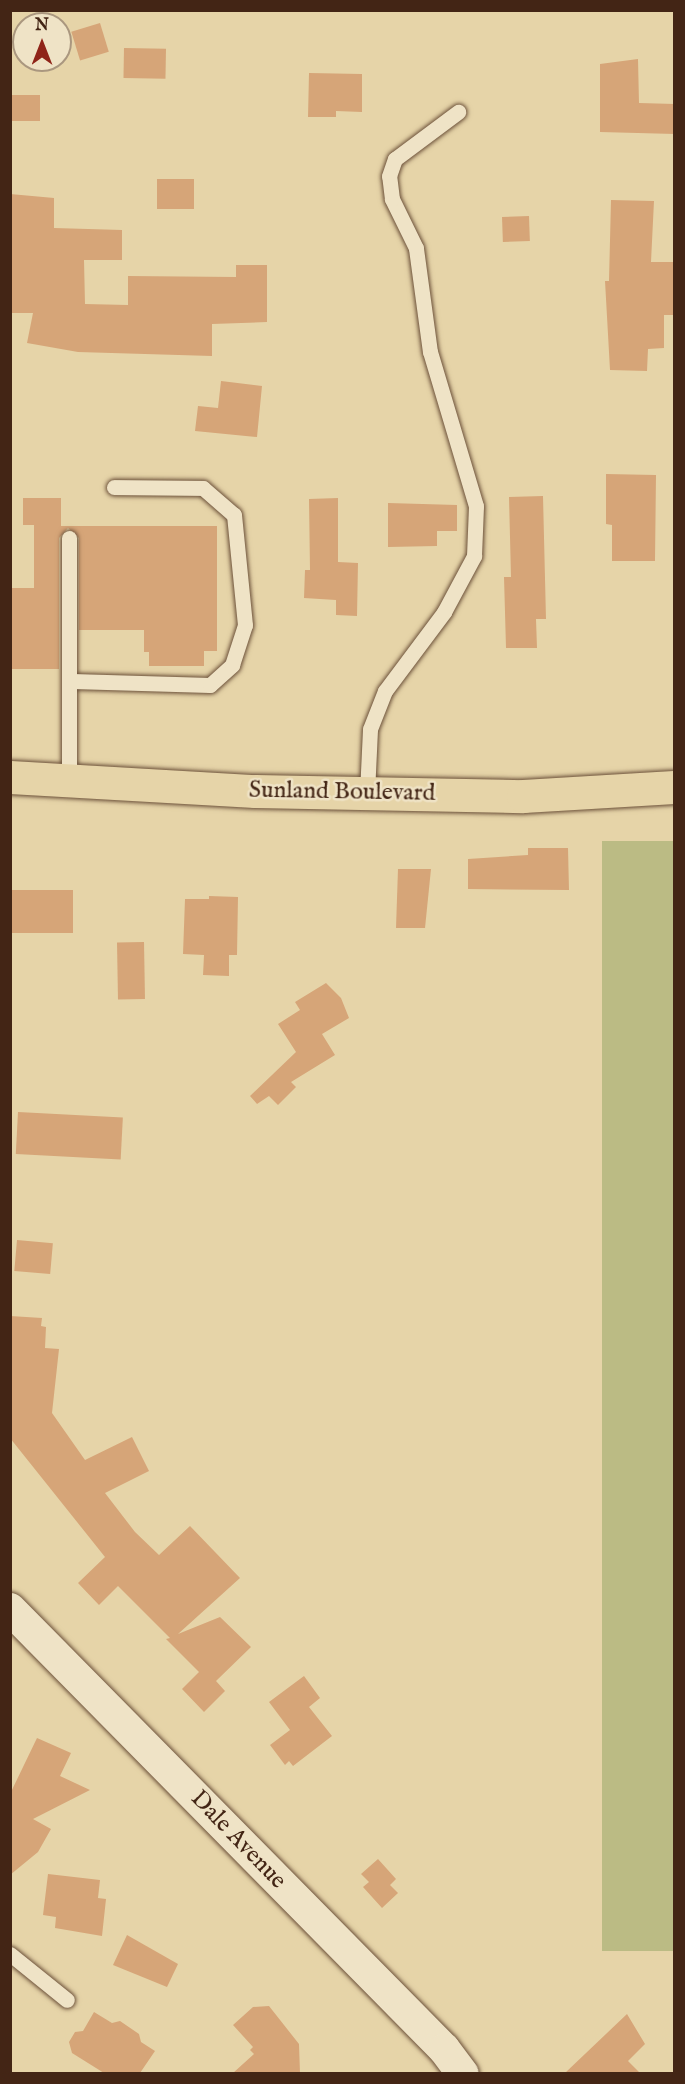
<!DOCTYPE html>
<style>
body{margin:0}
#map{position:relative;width:685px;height:2084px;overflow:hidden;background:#e6d4a8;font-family:"IM FELL English",serif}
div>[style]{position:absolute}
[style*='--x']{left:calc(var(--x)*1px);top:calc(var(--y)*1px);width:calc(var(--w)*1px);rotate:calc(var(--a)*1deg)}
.green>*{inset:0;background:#bbbb84;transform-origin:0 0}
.building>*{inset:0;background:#d6a578;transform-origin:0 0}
.roads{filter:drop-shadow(0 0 2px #6c513a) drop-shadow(0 0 2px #6c513a)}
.service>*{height:15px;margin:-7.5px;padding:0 7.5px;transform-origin:7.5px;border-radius:7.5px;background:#efe3c6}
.minor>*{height:32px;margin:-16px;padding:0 16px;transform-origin:16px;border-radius:16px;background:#efe3c6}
.primary>*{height:33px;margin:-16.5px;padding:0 16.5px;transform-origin:16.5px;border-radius:16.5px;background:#e6d4a8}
span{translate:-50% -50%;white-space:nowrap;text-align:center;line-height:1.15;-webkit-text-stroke:5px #efe3c6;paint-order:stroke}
.street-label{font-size:24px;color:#432515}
.frame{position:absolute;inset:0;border:12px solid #432515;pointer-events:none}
.north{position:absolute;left:12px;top:12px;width:60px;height:60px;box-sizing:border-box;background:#efe3c6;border:2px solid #aa977f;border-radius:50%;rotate:0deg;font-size:16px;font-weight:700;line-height:24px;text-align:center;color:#432515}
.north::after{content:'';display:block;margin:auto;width:21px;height:27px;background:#8f2418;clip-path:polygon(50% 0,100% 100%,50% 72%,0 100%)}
</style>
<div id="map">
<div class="green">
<i style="left:674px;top:841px;width:1110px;height:72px;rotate:90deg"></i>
</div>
<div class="building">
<i style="left:100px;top:23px;width:30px;height:30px;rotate:73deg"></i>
<i style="left:124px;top:48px;width:42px;height:30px;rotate:1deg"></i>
<i style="clip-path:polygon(638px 59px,639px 103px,675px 104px,675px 134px,600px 132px,600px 64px)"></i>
<i style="clip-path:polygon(309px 73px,362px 74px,362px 112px,336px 111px,336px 117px,308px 117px)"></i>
<i style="left:10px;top:95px;width:30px;height:26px"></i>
<i style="left:157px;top:179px;width:37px;height:30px"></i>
<i style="clip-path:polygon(10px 194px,54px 198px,54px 228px,122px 230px,122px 260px,84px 260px,85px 304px,128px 305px,128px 276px,236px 277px,236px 265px,267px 265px,267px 322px,212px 324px,212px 356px,78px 352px,27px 343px,33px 313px,10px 313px)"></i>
<i style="clip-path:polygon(611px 200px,654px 201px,651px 262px,674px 262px,674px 315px,664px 315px,664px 348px,648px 349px,647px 371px,610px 370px,605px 281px,609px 281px)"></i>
<i style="left:529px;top:216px;width:25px;height:27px;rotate:88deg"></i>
<i style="clip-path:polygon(221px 381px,262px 386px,257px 437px,195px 431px,198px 406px,218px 408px)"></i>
<i style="clip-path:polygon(606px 474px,656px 475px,655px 561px,612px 561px,612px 525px,606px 524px)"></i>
<i style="clip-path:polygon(543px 496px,546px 619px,536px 619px,537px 648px,506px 648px,504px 577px,511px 577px,509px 497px)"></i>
<i style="clip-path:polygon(23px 498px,61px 498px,61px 526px,217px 526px,217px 651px,204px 651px,204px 666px,149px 666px,149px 652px,144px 652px,144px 630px,79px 630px,79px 538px,68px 528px,59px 538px,59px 669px,10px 669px,10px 588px,34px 588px,34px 525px,23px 525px)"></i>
<i style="clip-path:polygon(338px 498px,338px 562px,358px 563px,357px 616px,336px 615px,336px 600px,304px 598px,305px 570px,310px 570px,309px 499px)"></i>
<i style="clip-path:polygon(388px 503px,457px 505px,457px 531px,437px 531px,437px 546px,388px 547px)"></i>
<i style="clip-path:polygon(528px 848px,568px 848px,569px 890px,468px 889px,468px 859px,528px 855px)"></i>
<i style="clip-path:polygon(398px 869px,431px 869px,425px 928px,396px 928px)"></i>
<i style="left:10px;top:890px;width:63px;height:43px"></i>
<i style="clip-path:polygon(209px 896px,238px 897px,237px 955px,229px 955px,229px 976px,203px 975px,204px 955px,183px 954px,185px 899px,209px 899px)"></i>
<i style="left:144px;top:942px;width:57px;height:27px;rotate:89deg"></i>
<i style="clip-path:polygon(326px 983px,341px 998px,349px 1018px,322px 1034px,335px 1055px,291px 1082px,296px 1087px,278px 1105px,269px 1096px,257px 1104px,250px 1096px,296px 1052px,278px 1024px,300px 1010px,295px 1002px)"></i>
<i style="left:18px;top:1112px;width:105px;height:42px;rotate:3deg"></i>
<i style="left:17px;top:1240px;width:36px;height:31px;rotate:5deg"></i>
<i style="clip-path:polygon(10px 1316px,42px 1318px,41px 1326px,46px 1327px,45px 1348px,59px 1349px,52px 1413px,85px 1460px,132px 1437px,149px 1471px,105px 1493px,135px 1532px,159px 1555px,190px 1526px,240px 1578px,178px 1634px,220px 1617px,251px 1647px,216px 1681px,225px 1691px,204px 1712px,182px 1689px,199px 1672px,166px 1639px,170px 1638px,118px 1586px,99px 1605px,78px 1583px,105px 1557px,10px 1438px)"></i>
<i style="clip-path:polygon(304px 1676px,320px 1698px,309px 1707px,332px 1736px,293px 1766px,289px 1761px,285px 1765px,270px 1745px,290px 1730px,269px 1702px)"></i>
<i style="clip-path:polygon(37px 1738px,71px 1753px,60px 1776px,90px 1790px,33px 1819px,51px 1829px,38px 1852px,10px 1875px,10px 1794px)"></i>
<i style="clip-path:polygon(378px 1859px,396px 1879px,390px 1885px,398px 1893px,382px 1908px,363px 1887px,369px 1882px,361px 1874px)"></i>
<i style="clip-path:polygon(48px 1874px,100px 1880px,98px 1898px,106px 1899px,102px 1936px,55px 1928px,56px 1917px,43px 1915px)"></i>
<i style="clip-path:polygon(127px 1935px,178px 1964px,167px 1987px,113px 1965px)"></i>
<i style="clip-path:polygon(269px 2006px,299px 2044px,300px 2073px,233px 2073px,254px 2054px,250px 2050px,253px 2047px,233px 2025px,253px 2007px)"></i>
<i style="clip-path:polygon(94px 2012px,112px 2023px,120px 2021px,139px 2034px,141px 2042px,155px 2051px,140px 2073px,104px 2073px,72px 2053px,69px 2042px,75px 2032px,83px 2031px)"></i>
<i style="clip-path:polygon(627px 2014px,645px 2044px,628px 2061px,640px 2073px,565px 2073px)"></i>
</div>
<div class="roads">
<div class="service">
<i style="--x:69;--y:538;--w:242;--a:90"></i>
<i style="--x:72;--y:681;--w:138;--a:1.7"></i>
<i style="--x:210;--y:685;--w:30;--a:-42"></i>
<i style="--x:232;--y:665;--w:42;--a:-72"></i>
<i style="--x:245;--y:625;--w:111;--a:-95.7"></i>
<i style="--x:234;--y:515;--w:41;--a:-138.9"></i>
<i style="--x:203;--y:488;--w:89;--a:-179.4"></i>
<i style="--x:367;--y:793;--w:64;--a:-87.3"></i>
<i style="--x:370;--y:729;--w:41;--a:-68.5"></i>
<i style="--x:385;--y:691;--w:99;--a:-53.2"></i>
<i style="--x:444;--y:612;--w:64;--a:-61.8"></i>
<i style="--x:474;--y:556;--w:50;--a:-87.7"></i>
<i style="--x:476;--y:506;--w:161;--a:-106.6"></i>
<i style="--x:430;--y:352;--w:105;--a:-97.7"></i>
<i style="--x:416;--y:248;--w:55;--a:-116.1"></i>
<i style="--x:392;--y:199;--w:23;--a:-97"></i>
<i style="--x:389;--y:176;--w:18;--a:-71"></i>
<i style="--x:395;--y:159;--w:79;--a:-36.7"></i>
<i style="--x:10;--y:1954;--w:73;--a:38.9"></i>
</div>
<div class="minor">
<i style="--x:10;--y:1609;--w:618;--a:45.39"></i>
<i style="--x:444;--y:2049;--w:31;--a:53"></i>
</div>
<div class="primary">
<i style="--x:10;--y:777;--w:245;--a:3.3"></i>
<i style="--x:255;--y:791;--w:268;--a:1.1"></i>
<i style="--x:523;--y:796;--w:151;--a:-3.4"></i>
</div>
</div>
<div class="street-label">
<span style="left:342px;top:792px;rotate:1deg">Sunland Boulevard</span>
<span style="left:238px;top:1840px;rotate:46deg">Dale Avenue</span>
</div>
<div class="frame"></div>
<div class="north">N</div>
</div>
